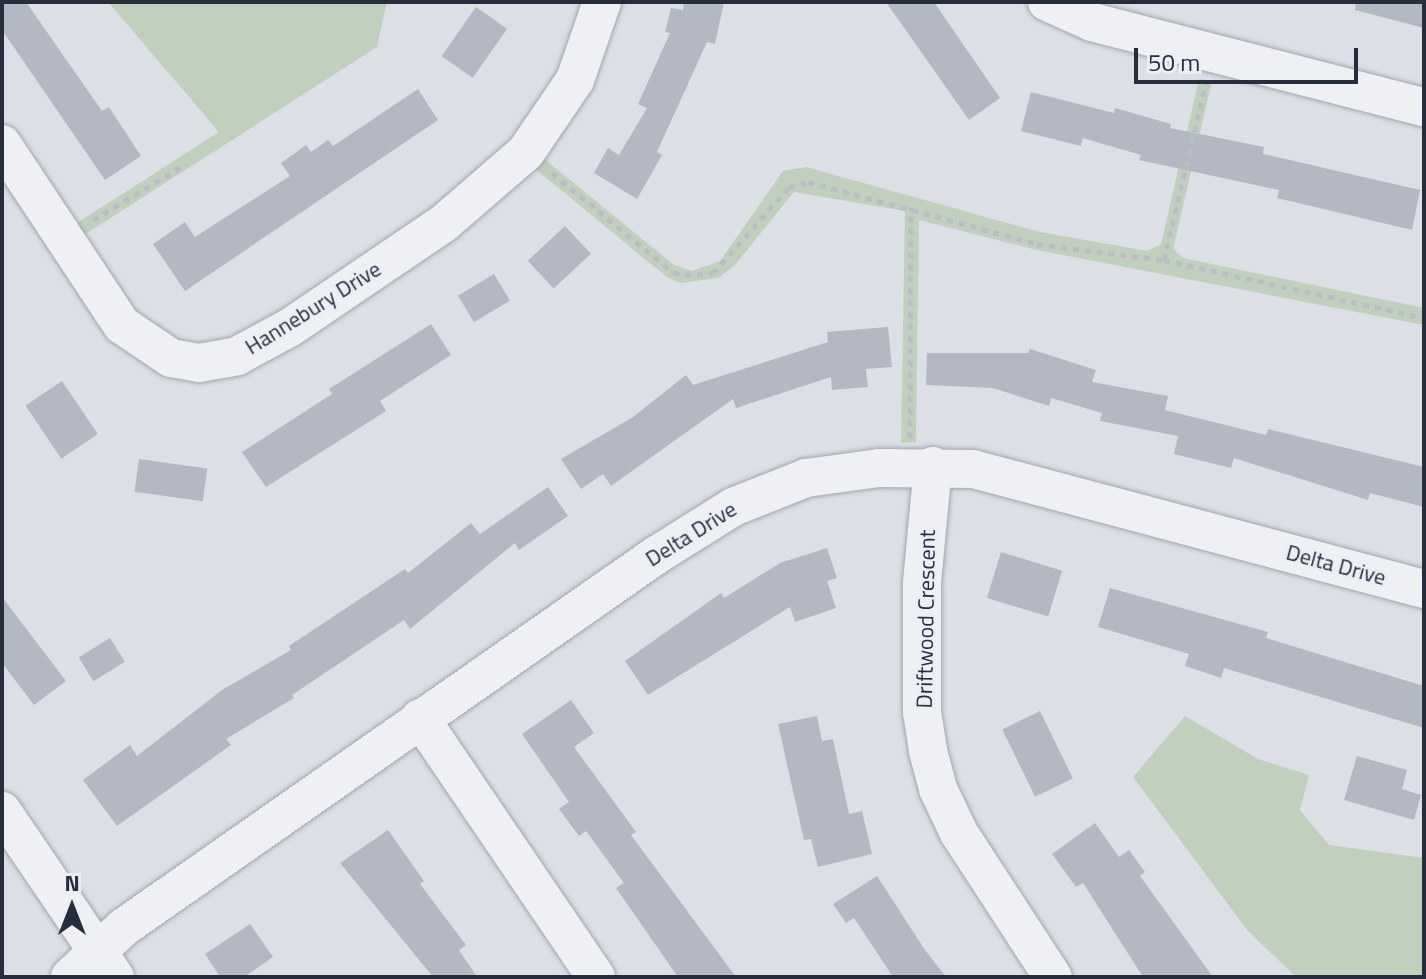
<!DOCTYPE html>
<style>
body{margin:0}
#map{position:relative;width:1426px;height:979px;overflow:hidden;background:#dcdfe6;font-family:"Titillium Web",sans-serif}
div>[style]{position:absolute}
[style*='--x']{left:calc(var(--x)*1px);top:calc(var(--y)*1px);width:calc(var(--w)*1px);rotate:calc(var(--a)*1deg)}
.green>*{inset:0;background:#c1d0bd}
.building>*{inset:0;background:#b3b8c3;transform-origin:0 0}
.path>*{height:5px;margin-top:-2.5px;transform-origin:0;background:repeating-linear-gradient(90deg,#babdc4 0 6px,transparent 0 12px)}
.roads{filter:drop-shadow(0 0 2px #a2a6b0) drop-shadow(0 0 2px #a2a6b0)}
.minor>*{height:38px;margin:-19px;padding:0 19px;transform-origin:19px;border-radius:19px;background:#eef0f4}
span{translate:-50% -50%;white-space:nowrap;text-align:center;line-height:1.15;-webkit-text-stroke:6px #ebeef4;paint-order:stroke}
.street-label{font-size:22px;color:#262d3c}
.frame{position:absolute;inset:0;border:4px solid #262d3c;pointer-events:none}
.north{position:absolute;left:32px;top:867px;width:80px;height:80px;-webkit-text-stroke:6px #ebeef4;paint-order:stroke;rotate:0deg;font-size:22px;font-weight:700;line-height:32px;text-align:center;color:#262d3c}
.north::after{content:'';display:block;margin:auto;width:28px;height:36px;background:#262d3c;clip-path:polygon(50% 0,100% 100%,50% 72%,0 100%)}
.scale{position:absolute;left:1134px;top:48px;width:224px;height:36px;box-sizing:border-box;border:4px solid #262d3c;border-top:0;padding-left:10px;font-size:24px;line-height:28px;white-space:nowrap;color:#262d3c;-webkit-text-stroke:6px #ebeef4;paint-order:stroke}
</style>
<div id="map">
<div class="green">
<i style="clip-path:polygon(108px 2px,387px 2px,377px 47px,84px 235px,77px 223px,219px 132px)"></i>
<i style="clip-path:polygon(1199px 79px,1212px 81px,1173px 249px,1183px 258px,1424px 308px,1424px 325px,1037px 250px,919px 220px,916px 442px,901px 443px,905px 211px,794px 192px,735px 265px,718px 278px,681px 283px,668px 278px,533px 167px,542px 157px,674px 265px,692px 271px,720px 261px,783px 171px,806px 167px,1040px 232px,1147px 251px,1161px 244px)"></i>
<i style="clip-path:polygon(1185px 716px,1258px 759px,1309px 775px,1300px 810px,1329px 845px,1424px 858px,1424px 977px,1296px 977px,1248px 931px,1133px 777px)"></i>
</div>
<div class="building">
<i style="clip-path:polygon(2px 2px,26px 2px,102px 111px,109px 107px,141px 156px,105px 180px,2px 30px)"></i>
<i style="clip-path:polygon(684px 2px,724px 2px,715px 44px,707px 42px,657px 152px,662px 155px,637px 199px,594px 173px,608px 148px,619px 155px,647px 108px,638px 104px,670px 33px,665px 32px,671px 8px,683px 10px)"></i>
<i style="clip-path:polygon(886px 2px,934px 2px,1000px 98px,969px 120px)"></i>
<i style="clip-path:polygon(1356px 2px,1424px 2px,1424px 28px,1355px 10px)"></i>
<i style="left:476px;top:7px;width:38px;height:60px;rotate:35deg"></i>
<i style="clip-path:polygon(418px 89px,438px 120px,185px 291px,153px 244px,185px 222px,195px 237px,290px 176px,281px 163px,306px 145px,311px 152px,328px 140px,333px 146px)"></i>
<i style="clip-path:polygon(1031px 92px,1114px 113px,1115px 108px,1171px 124px,1170px 128px,1264px 147px,1263px 154px,1420px 190px,1412px 230px,1277px 198px,1279px 190px,1139px 160px,1141px 155px,1083px 138px,1081px 146px,1021px 131px)"></i>
<i style="left:565px;top:226px;width:38px;height:51px;rotate:47deg"></i>
<i style="left:494px;top:274px;width:31px;height:42px;rotate:59deg"></i>
<i style="clip-path:polygon(431px 324px,451px 355px,380px 401px,386px 411px,266px 487px,242px 452px,332px 394px,329px 389px)"></i>
<i style="clip-path:polygon(888px 327px,892px 367px,866px 369px,868px 387px,832px 390px,831px 377px,736px 408px,733px 399px,611px 486px,603px 474px,581px 489px,561px 459px,633px 417px,686px 375px,693px 385px,828px 342px,827px 332px)"></i>
<i style="clip-path:polygon(1030px 349px,1096px 370px,1092px 382px,1168px 396px,1165px 410px,1266px 435px,1268px 429px,1424px 467px,1424px 507px,1370px 493px,1368px 500px,1234px 458px,1231px 468px,1174px 454px,1178px 436px,1100px 421px,1102px 413px,1051px 398px,1049px 406px,993px 388px,926px 385px,927px 353px,1028px 353px)"></i>
<i style="left:62px;top:381px;width:64px;height:44px;rotate:56deg"></i>
<i style="left:139px;top:459px;width:69px;height:33px;rotate:8deg"></i>
<i style="clip-path:polygon(548px 487px,568px 516px,519px 550px,515px 543px,410px 629px,404px 620px,292px 695px,294px 698px,226px 739px,231px 745px,117px 826px,83px 780px,130px 745px,137px 756px,222px 690px,291px 650px,289px 646px,405px 569px,408px 573px,471px 523px,480px 534px)"></i>
<i style="clip-path:polygon(827px 548px,837px 578px,827px 581px,836px 608px,795px 622px,790px 607px,648px 695px,625px 661px,721px 593px,724px 598px,780px 563px)"></i>
<i style="left:1001px;top:552px;width:64px;height:48px;rotate:17deg"></i>
<i style="clip-path:polygon(1110px 588px,1268px 632px,1266px 638px,1424px 686px,1424px 728px,1224px 668px,1221px 678px,1185px 666px,1189px 654px,1098px 627px)"></i>
<i style="clip-path:polygon(2px 597px,66px 681px,34px 705px,2px 663px)"></i>
<i style="left:110px;top:638px;width:28px;height:37px;rotate:58deg"></i>
<i style="clip-path:polygon(571px 700px,594px 733px,574px 747px,636px 832px,631px 835px,736px 977px,678px 977px,616px 888px,624px 883px,586px 831px,579px 836px,559px 809px,569px 802px,522px 734px)"></i>
<i style="left:1040px;top:711px;width:75px;height:42px;rotate:64deg"></i>
<i style="clip-path:polygon(817px 716px,822px 741px,833px 739px,849px 814px,862px 811px,872px 854px,818px 867px,811px 839px,804px 840px,778px 724px)"></i>
<i style="clip-path:polygon(1357px 756px,1407px 770px,1402px 789px,1421px 795px,1414px 820px,1344px 800px)"></i>
<i style="clip-path:polygon(1095px 823px,1119px 857px,1129px 850px,1145px 872px,1140px 876px,1213px 977px,1143px 977px,1083px 883px,1076px 887px,1052px 854px)"></i>
<i style="clip-path:polygon(388px 830px,424px 881px,420px 884px,466px 945px,459px 950px,477px 977px,433px 977px,340px 863px)"></i>
<i style="clip-path:polygon(877px 876px,925px 950px,946px 977px,893px 977px,854px 918px,846px 923px,833px 904px)"></i>
<i style="clip-path:polygon(250px 924px,273px 957px,244px 977px,220px 977px,205px 954px)"></i>
</div>
<div class="path">
<i style="--x:552;--y:173;--w:158;--a:39.3"></i>
<i style="--x:674;--y:273;--w:11;--a:10"></i>
<i style="--x:685;--y:275;--w:28;--a:-4"></i>
<i style="--x:713;--y:273;--w:115;--a:-48.5"></i>
<i style="--x:789;--y:187;--w:20;--a:-15"></i>
<i style="--x:808;--y:182;--w:237;--a:15.1"></i>
<i style="--x:1037;--y:244;--w:128;--a:7.2"></i>
<i style="--x:1164;--y:260;--w:266;--a:12.6"></i>
<i style="--x:93;--y:220;--w:109;--a:-31.1"></i>
<i style="--x:1164;--y:260;--w:183;--a:-76.7"></i>
<i style="--x:910;--y:438;--w:231;--a:-89.8"></i>
</div>
<div class="roads">
<div class="minor">
<i style="--x:1047;--y:2;--w:49;--a:24"></i>
<i style="--x:1092;--y:22;--w:343;--a:14.4"></i>
<i style="--x:2;--y:144;--w:217;--a:56.5"></i>
<i style="--x:122;--y:325;--w:59;--a:34"></i>
<i style="--x:171;--y:358;--w:28;--a:10"></i>
<i style="--x:199;--y:363;--w:39;--a:-10"></i>
<i style="--x:237;--y:356;--w:59;--a:-28.3"></i>
<i style="--x:289;--y:328;--w:187;--a:-34.1"></i>
<i style="--x:444;--y:223;--w:108;--a:-40.9"></i>
<i style="--x:526;--y:152;--w:87;--a:-55.8"></i>
<i style="--x:575;--y:80;--w:83;--a:-70.9"></i>
<i style="--x:933;--y:466;--w:118;--a:95.4"></i>
<i style="--x:922;--y:583;--w:129;--a:90"></i>
<i style="--x:922;--y:712;--w:39;--a:81"></i>
<i style="--x:928;--y:751;--w:39;--a:75"></i>
<i style="--x:938;--y:789;--w:49;--a:64.5"></i>
<i style="--x:959;--y:833;--w:172;--a:56.9"></i>
<i style="--x:420;--y:718;--w:313;--a:55.8"></i>
<i style="--x:2;--y:811;--w:201;--a:55.8"></i>
<i style="--x:70;--y:977;--w:74;--a:-42.8"></i>
<i style="--x:124;--y:927;--w:648;--a:-34.94"></i>
<i style="--x:655;--y:556;--w:92;--a:-32.1"></i>
<i style="--x:733;--y:507;--w:79;--a:-21.7"></i>
<i style="--x:806;--y:478;--w:74;--a:-7.8"></i>
<i style="--x:879;--y:468;--w:94;--a:0.6"></i>
<i style="--x:973;--y:469;--w:467;--a:14.9"></i>
</div>
</div>
<div class="street-label">
<span style="left:313px;top:308px;rotate:-32deg">Hannebury Drive</span>
<span style="left:691px;top:534px;rotate:-32deg">Delta Drive</span>
<span style="left:1336px;top:565px;rotate:15deg">Delta Drive</span>
<span style="left:926px;top:619px;rotate:-89deg">Driftwood Crescent</span>
</div>
<div class="frame"></div>
<div class="north">N</div>
<div class="scale">50 m</div>
</div>
